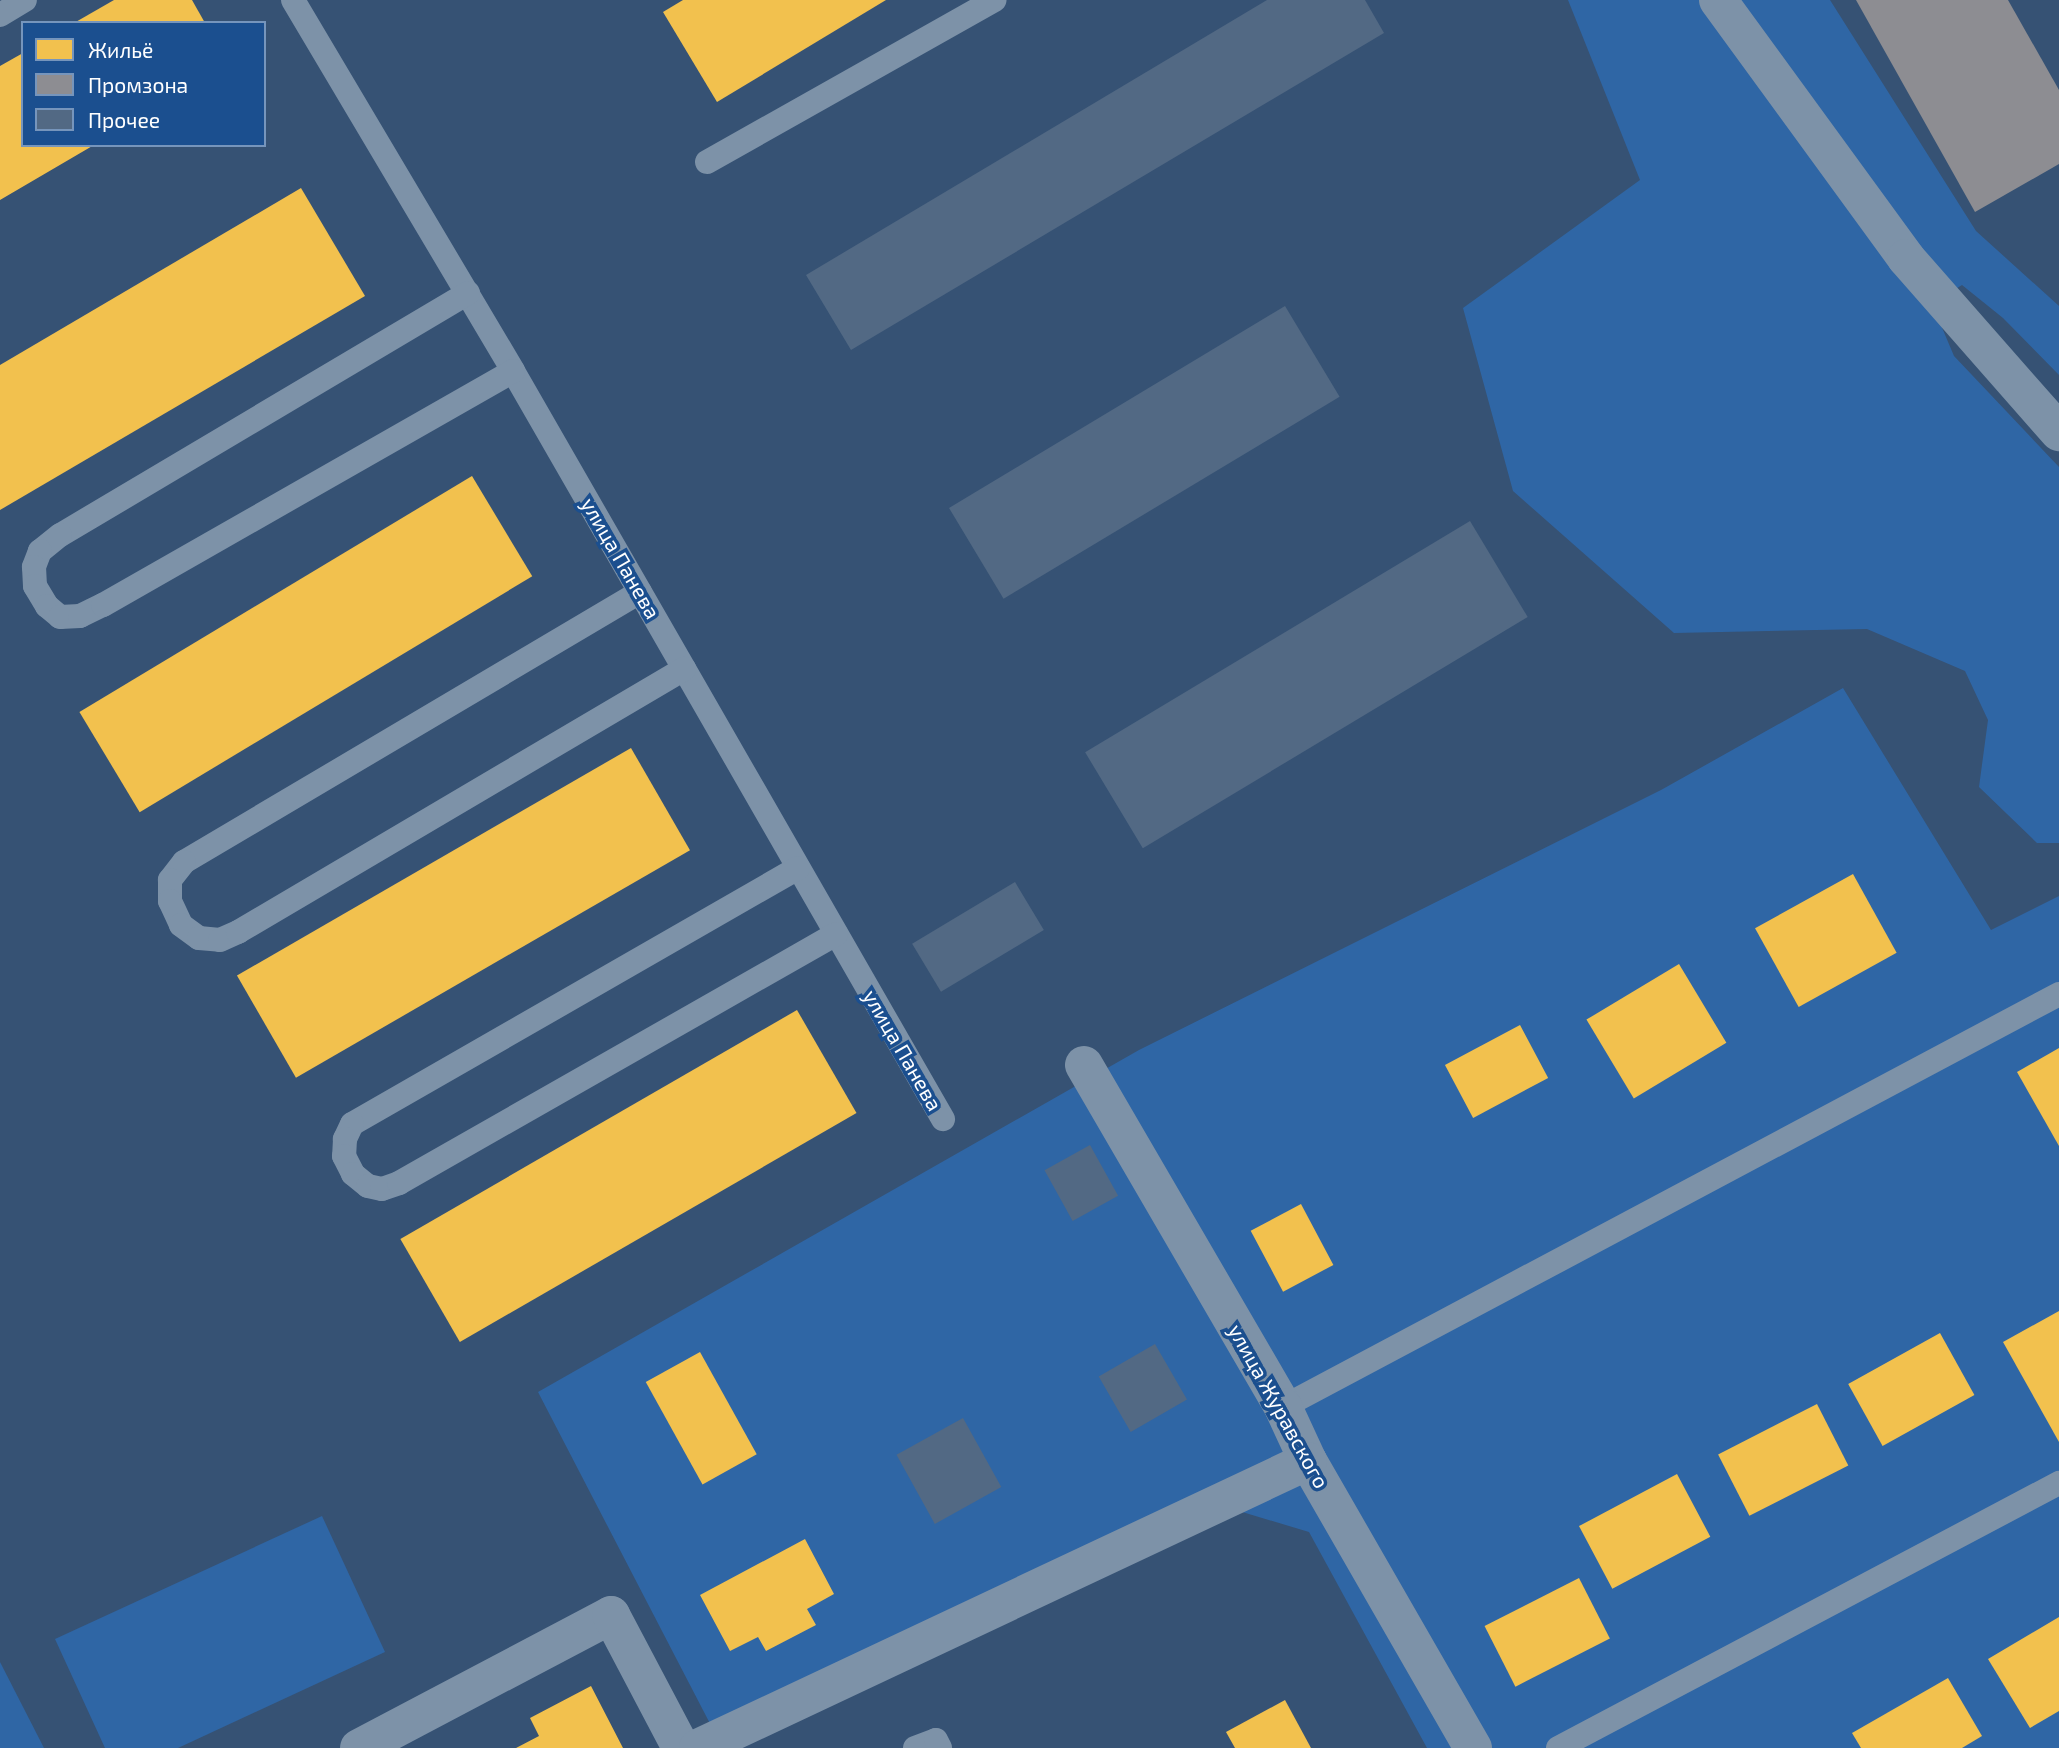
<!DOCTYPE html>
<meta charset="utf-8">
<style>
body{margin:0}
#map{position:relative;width:2059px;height:1748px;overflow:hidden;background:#365274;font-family:"Exo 2",sans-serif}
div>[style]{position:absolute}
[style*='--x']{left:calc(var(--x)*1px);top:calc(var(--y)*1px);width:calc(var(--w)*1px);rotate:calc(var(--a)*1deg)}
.green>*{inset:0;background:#2f66a5}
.homes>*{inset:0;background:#f2c14e;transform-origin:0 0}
.industry>*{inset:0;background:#8d8d92}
.building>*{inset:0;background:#526984;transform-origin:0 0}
.lane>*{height:24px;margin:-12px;padding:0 12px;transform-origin:12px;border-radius:12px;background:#7d92a8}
.street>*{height:38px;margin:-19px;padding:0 19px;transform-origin:19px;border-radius:19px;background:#7d92a8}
span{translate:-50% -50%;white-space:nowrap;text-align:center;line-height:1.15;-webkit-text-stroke:7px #1b4f8f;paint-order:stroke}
.street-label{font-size:21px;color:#fff}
.legend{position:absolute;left:21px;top:21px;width:245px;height:126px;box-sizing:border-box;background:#1b4f8f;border:2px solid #7695bc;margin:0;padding:9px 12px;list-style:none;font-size:21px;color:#fff}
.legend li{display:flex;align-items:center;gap:14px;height:35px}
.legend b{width:35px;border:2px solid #7695bc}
</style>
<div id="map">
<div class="green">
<i style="clip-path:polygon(1568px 0,1830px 0,1976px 231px,2059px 306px,2059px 375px,2003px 318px,1962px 285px,1932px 304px,1954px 356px,2059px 467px,2059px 843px,2037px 843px,1979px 787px,1988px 720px,1965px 671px,1867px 629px,1674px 633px,1513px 491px,1463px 308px,1640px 180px)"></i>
<i style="clip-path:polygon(1843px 688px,1991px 930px,2059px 896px,2059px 1748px,1427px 1748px,1309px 1532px,1229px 1508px,718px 1739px,538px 1392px,1139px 1050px,1661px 790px)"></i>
<i style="clip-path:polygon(322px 1516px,385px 1652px,178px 1748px,105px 1748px,55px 1639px)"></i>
<i style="clip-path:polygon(0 1662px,44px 1748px,0 1748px)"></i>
</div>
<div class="homes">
<i style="clip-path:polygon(114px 0,192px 0,205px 23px,74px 23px)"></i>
<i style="clip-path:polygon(683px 0,886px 0,717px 102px,663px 12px)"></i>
<i style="clip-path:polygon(23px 53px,23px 145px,94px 145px,0 200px,0 66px)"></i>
<i style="clip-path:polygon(301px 188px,365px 296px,0 510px,0 365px)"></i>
<i style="left:472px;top:476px;width:117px;height:458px;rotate:59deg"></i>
<i style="left:631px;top:748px;width:118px;height:455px;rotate:60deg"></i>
<i style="left:1853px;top:874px;width:90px;height:112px;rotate:61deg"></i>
<i style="left:1679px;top:964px;width:92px;height:108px;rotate:59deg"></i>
<i style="left:797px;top:1010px;width:119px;height:458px;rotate:60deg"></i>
<i style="left:1520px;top:1025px;width:60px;height:85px;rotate:62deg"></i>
<i style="clip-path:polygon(2059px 1048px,2059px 1146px,2017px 1072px)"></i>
<i style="left:1301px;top:1204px;width:69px;height:57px;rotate:62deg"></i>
<i style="clip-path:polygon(2059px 1311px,2059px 1442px,2003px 1342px)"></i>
<i style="left:1940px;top:1333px;width:71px;height:105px;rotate:61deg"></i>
<i style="left:700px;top:1352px;width:117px;height:62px;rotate:61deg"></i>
<i style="left:1817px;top:1404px;width:69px;height:111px;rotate:63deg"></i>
<i style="left:1677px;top:1474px;width:71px;height:111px;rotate:62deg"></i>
<i style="clip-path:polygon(805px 1539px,834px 1594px,807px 1609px,816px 1625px,766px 1651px,758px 1637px,730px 1651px,700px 1595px)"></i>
<i style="left:1579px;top:1578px;width:68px;height:106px;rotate:63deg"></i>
<i style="clip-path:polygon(2059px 1617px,2059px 1711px,2030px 1728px,1988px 1659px)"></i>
<i style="clip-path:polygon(1948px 1678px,1982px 1736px,1962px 1748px,1861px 1748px,1852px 1733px)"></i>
<i style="clip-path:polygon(591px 1686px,623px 1748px,516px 1748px,539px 1736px,530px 1718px)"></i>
<i style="clip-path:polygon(1285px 1700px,1311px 1748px,1235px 1748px,1226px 1732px)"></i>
</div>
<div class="industry">
<i style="clip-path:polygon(1856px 0,2008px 0,2059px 90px,2059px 164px,1975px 212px)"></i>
</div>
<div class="building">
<i style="clip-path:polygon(1267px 0,1365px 0,1384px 33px,851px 350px,806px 275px)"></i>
<i style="left:1285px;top:306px;width:106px;height:392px;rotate:59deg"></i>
<i style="left:1470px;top:521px;width:112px;height:449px;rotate:59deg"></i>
<i style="left:1015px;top:882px;width:56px;height:120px;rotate:59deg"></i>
<i style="left:1090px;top:1145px;width:58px;height:52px;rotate:61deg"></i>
<i style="left:1155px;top:1344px;width:64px;height:65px;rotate:60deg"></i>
<i style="left:963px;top:1418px;width:79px;height:76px;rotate:61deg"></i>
</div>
<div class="lane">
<i style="--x:293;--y:0;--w:431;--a:59.3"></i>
<i style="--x:513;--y:371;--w:863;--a:60.11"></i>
<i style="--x:0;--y:15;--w:29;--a:-31"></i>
<i style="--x:707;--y:162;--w:330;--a:-29.4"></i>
<i style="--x:468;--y:293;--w:474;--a:149.3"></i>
<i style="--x:60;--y:535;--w:26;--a:141"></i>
<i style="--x:40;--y:551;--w:17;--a:111"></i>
<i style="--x:34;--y:567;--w:19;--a:87"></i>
<i style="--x:35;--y:586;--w:23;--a:59"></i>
<i style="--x:47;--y:606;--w:17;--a:40"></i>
<i style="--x:60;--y:617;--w:20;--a:-3"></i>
<i style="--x:80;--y:616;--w:25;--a:-26"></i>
<i style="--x:103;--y:605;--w:472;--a:-29.7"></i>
<i style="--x:640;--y:592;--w:530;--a:149.37"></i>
<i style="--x:184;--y:862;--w:23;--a:128"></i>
<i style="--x:170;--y:880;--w:21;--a:90"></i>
<i style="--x:170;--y:901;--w:26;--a:65"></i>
<i style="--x:181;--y:925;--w:22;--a:36"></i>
<i style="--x:199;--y:938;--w:21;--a:5"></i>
<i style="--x:220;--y:940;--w:20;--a:-24"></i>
<i style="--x:238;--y:932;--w:518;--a:-30.53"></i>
<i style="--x:798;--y:868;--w:514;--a:150.14"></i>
<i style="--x:352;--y:1124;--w:17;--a:115"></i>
<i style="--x:345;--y:1139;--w:17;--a:93"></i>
<i style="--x:344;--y:1156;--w:20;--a:63"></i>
<i style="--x:353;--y:1174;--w:19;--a:39"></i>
<i style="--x:368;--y:1186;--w:14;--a:12"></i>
<i style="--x:382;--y:1189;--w:18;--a:-19"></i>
<i style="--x:399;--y:1183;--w:503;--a:-29.67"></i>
<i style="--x:1283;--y:1407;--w:879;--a:-28.02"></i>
<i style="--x:915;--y:1748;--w:22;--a:-21"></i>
<i style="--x:936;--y:1740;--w:9;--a:63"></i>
<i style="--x:1558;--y:1748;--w:567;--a:-27.88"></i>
</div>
<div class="street">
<i style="--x:1718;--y:0;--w:319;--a:53.9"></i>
<i style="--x:1906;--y:258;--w:232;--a:48.7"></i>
<i style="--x:1084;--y:1065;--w:396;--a:59.8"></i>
<i style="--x:1283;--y:1407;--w:60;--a:65.2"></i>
<i style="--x:1308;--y:1461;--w:331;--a:60.1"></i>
<i style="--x:359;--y:1748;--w:285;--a:-27.8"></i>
<i style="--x:611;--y:1615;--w:150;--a:62.2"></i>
<i style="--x:698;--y:1748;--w:674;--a:-25.2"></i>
</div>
<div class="street-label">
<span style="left:621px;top:558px;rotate:60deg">улица Панева</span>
<span style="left:903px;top:1050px;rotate:60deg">улица Панева</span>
<span style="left:1279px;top:1406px;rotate:61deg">улица Журавского</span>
</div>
<ul class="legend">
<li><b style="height:19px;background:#f2c14e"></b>Жильё</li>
<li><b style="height:19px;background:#8d8d92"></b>Промзона</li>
<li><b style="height:19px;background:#526984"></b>Прочее</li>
</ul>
</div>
